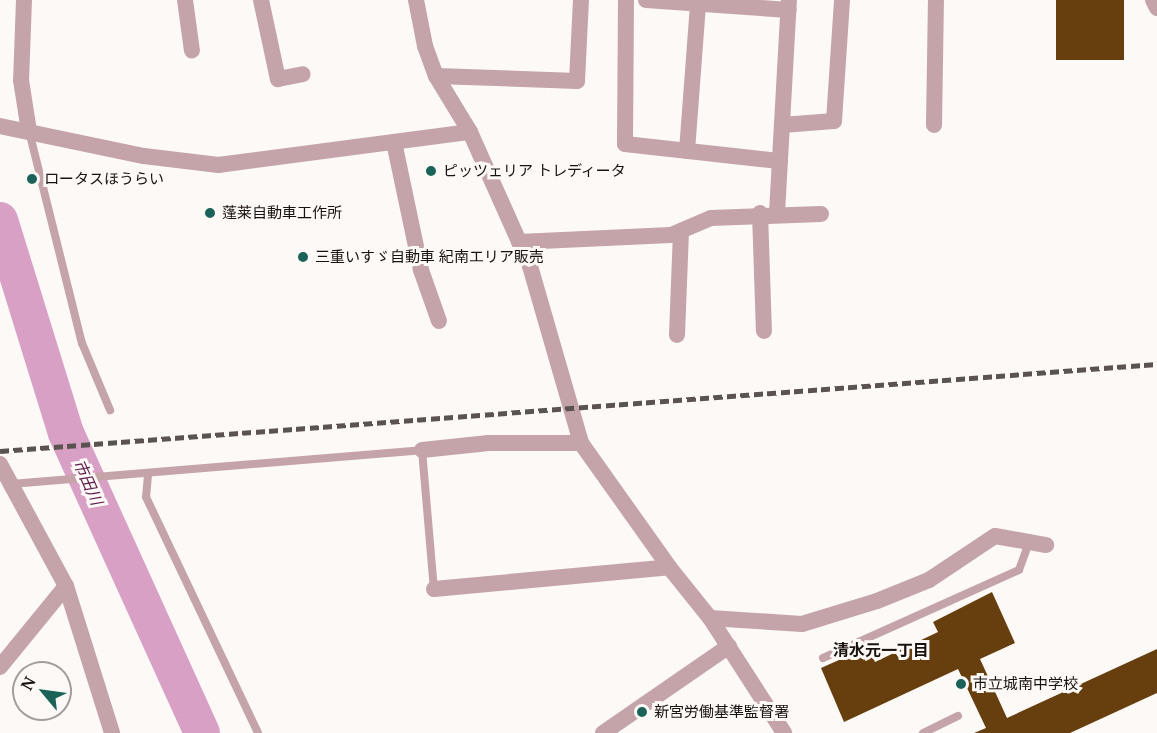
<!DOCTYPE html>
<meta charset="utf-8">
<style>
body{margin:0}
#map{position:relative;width:1157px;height:733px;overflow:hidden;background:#fdf9f7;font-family:"Noto Serif","Noto Sans JP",serif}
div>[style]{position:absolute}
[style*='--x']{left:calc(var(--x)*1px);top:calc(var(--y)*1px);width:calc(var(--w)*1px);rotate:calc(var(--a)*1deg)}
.river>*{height:36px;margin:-18px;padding:0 18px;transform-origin:18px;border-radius:18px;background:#d9a0c5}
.building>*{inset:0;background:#673f0e;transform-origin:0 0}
.service>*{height:8px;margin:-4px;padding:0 4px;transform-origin:4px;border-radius:4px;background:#c4a4a8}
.minor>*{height:16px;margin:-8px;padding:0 8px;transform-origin:8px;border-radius:8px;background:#c4a4a8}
.rail>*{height:4.5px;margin-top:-2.25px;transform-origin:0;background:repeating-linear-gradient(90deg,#5a5350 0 9px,transparent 0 13.5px)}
.dots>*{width:16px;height:16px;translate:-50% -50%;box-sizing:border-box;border:3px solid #fdf9f7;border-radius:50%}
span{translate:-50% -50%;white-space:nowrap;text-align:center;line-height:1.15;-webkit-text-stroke:6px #fdf9f7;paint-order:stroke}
.poi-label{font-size:15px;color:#1a120f}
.left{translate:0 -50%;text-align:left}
.water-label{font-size:16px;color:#601e4d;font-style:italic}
.neighbourhood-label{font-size:16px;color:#1a120f;font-weight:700}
.north{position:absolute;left:12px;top:661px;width:60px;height:60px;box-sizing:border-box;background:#fdf9f7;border:2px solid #a29d9a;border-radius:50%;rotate:299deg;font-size:16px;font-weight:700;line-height:24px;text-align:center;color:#1a120f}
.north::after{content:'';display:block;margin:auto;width:21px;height:27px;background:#1b6358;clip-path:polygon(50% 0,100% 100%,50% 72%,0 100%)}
</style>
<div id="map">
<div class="river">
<i style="--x:0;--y:220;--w:223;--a:72.8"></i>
<i style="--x:66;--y:433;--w:329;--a:65.6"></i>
</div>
<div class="building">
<i style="left:1056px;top:0;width:68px;height:60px"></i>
<i style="clip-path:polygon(992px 592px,1015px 643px,980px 659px,1007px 718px,1157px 649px,1157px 693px,1070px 733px,974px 733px,986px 728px,958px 669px,844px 722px,821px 668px,868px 647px,875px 662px,938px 632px,933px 622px)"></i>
</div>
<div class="service">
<i style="--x:29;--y:131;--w:219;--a:76"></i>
<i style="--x:82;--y:343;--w:73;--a:67.3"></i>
<i style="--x:148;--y:475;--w:22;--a:95"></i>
<i style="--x:146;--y:497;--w:261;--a:64.6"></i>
<i style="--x:11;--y:484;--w:412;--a:-4.7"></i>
<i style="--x:422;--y:450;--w:140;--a:85.1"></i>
<i style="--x:823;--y:658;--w:215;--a:-24.2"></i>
<i style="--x:1019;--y:570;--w:30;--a:-70"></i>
<i style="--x:923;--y:733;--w:39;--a:-26"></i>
</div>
<div class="minor">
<i style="--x:24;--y:0;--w:80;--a:92.1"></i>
<i style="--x:21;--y:80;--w:52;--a:81.1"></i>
<i style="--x:185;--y:0;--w:51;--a:82.2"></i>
<i style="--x:261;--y:0;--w:81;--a:77.9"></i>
<i style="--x:278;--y:79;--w:25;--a:-11"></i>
<i style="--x:416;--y:0;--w:47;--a:78.9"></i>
<i style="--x:425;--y:46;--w:32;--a:70"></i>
<i style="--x:436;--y:76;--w:66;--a:58.7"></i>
<i style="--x:470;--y:132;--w:147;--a:65.9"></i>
<i style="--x:530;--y:266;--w:184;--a:73.9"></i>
<i style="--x:581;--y:443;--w:152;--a:54.6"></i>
<i style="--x:669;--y:567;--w:65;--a:51.2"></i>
<i style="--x:710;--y:618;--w:137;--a:57.2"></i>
<i style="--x:626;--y:0;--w:144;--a:90.4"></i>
<i style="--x:625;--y:144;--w:156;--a:6.3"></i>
<i style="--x:646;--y:0;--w:143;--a:4"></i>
<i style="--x:1153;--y:0;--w:9;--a:63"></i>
<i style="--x:436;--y:76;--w:141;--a:2"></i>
<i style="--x:577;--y:81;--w:81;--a:-87.2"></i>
<i style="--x:782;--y:125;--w:52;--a:-4.4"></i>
<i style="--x:834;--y:121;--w:121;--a:-86.2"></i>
<i style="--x:934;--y:125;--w:125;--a:-89.1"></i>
<i style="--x:0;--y:126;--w:147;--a:11.8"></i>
<i style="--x:144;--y:156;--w:75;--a:6.9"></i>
<i style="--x:218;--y:165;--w:254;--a:-7.5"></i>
<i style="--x:394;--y:142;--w:131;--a:78.1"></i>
<i style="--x:421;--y:270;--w:54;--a:70.6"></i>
<i style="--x:687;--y:151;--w:147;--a:-85.7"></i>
<i style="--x:760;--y:213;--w:118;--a:88.1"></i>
<i style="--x:777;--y:213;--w:213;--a:-86.8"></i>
<i style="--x:519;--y:242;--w:152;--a:-2.6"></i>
<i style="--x:671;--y:235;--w:43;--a:-23"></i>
<i style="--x:711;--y:218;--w:110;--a:-2.1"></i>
<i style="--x:677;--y:335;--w:104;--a:-87.8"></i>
<i style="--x:422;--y:450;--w:67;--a:-6"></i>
<i style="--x:489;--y:443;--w:92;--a:0"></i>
<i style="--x:0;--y:464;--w:139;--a:61.6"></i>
<i style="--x:66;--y:586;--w:154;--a:72.6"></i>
<i style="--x:434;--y:589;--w:236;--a:-5.3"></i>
<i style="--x:710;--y:618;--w:92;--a:3.7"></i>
<i style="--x:802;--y:624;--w:78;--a:-17"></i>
<i style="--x:877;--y:601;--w:56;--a:-22"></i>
<i style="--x:929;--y:580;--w:79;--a:-33.7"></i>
<i style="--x:995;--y:536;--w:52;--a:10"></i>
<i style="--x:0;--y:667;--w:104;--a:-50.8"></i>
<i style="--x:603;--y:733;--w:153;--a:-34.6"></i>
</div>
<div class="rail">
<i style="--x:0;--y:451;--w:1160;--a:-4.3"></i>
</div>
<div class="dots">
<i style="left:431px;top:171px;background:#1b6358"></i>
<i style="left:32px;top:179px;background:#1b6358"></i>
<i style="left:210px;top:213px;background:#1b6358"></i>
<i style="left:303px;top:257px;background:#1b6358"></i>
<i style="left:961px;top:684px;background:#1b6358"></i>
<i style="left:642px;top:712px;background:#1b6358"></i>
</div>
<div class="poi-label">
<span class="left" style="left:443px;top:171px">ピッツェリア トレディータ</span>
<span class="left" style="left:44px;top:179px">ロータスほうらい</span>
<span class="left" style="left:222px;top:213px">蓬莱自動車工作所</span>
<span class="left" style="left:315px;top:257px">三重いすゞ自動車 紀南エリア販売</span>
<span class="left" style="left:973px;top:684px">市立城南中学校</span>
<span class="left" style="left:654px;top:712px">新宮労働基準監督署</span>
</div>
<div class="water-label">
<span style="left:88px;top:482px;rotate:66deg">市田川</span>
</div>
<div class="neighbourhood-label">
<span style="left:881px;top:650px">清水元一丁目</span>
</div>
<div class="north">N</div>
</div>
